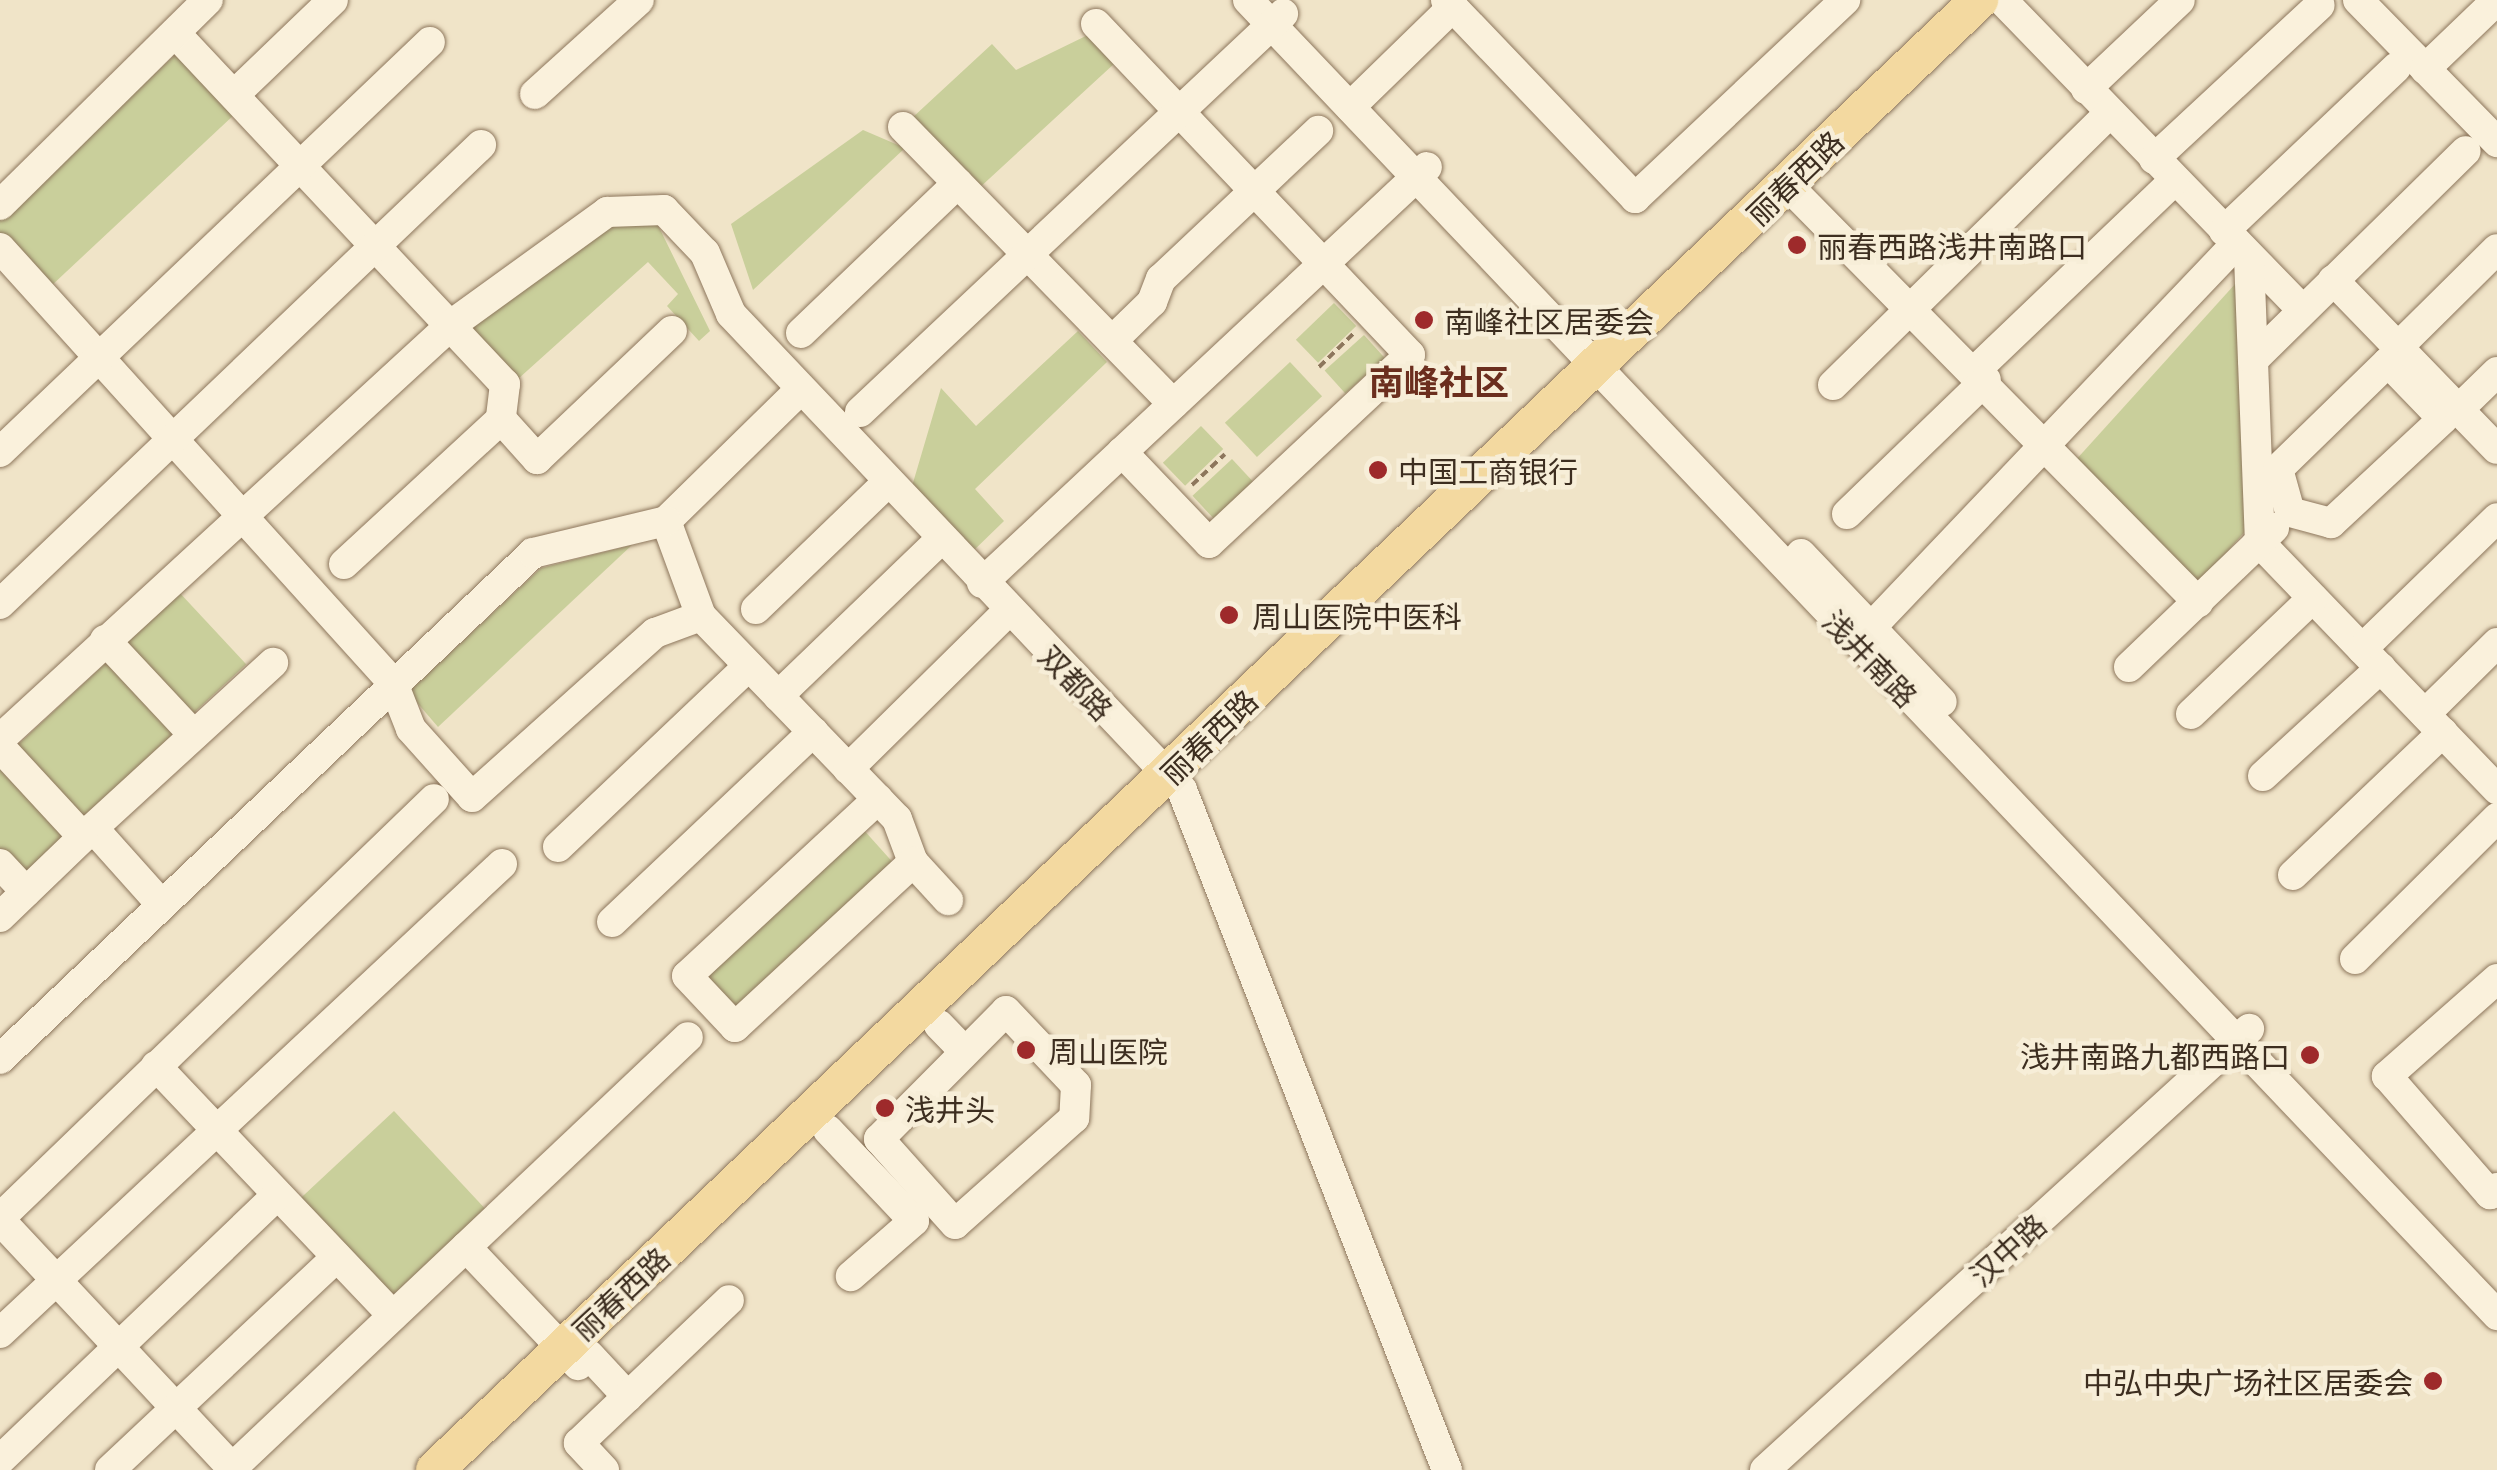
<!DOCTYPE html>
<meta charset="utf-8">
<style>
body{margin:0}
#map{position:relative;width:2497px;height:1470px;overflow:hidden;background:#f0e4c8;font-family:Georgia,"Noto Sans SC",serif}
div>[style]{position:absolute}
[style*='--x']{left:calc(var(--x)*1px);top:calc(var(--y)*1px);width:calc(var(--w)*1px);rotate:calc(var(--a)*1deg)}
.green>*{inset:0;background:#c9cf9b;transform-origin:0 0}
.path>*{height:4px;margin-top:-2px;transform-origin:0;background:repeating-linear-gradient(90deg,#8d765c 0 8px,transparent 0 13px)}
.roads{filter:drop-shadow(0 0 2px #8d765c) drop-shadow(0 0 2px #8d765c)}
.minor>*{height:30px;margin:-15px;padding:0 15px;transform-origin:15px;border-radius:15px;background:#faf1dc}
.major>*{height:38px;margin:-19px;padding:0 19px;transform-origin:19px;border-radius:19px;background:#f3d9a0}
.dots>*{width:28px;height:28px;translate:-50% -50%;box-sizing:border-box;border:5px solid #f7eed8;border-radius:50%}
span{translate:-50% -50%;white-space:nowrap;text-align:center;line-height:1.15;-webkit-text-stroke:9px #f7eed8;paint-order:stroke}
.street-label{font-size:30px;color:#3d2e20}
.poi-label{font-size:30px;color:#3d2e20}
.left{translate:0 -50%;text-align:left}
.right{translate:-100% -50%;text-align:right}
.quarter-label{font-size:35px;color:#6b2e1e;font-weight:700}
</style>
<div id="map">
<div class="green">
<i style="clip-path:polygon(1092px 33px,1115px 63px,977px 190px,912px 118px,992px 44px,1016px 70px)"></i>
<i style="clip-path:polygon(178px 52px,236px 113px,50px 287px,0 235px,0 219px)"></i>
<i style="clip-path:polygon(863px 130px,905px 148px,753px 290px,731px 224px)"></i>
<i style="clip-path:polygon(651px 211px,710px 331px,699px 341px,667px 306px,678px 294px,648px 262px,518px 379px,477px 342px,473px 326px,550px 250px)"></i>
<i style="clip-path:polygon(2236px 283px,2248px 528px,2198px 585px,2074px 462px)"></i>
<i style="left:1334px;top:303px;width:32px;height:53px;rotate:46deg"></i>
<i style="clip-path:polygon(1078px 331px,1107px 362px,975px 489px,1004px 521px,969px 555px,910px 493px,941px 388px,976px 426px)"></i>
<i style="left:1364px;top:335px;width:31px;height:53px;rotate:48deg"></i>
<i style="left:1290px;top:362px;width:47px;height:89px;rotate:47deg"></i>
<i style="left:1201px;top:426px;width:32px;height:53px;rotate:46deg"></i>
<i style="left:1232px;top:459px;width:33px;height:54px;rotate:47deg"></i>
<i style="clip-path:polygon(632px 545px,438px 727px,408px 692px,541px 568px)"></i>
<i style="left:178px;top:591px;width:100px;height:74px;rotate:47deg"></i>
<i style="left:111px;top:658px;width:101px;height:135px;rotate:47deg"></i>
<i style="clip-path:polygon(0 766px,74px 843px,30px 885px,0 854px)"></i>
<i style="left:862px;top:828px;width:52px;height:219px;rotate:48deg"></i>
<i style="left:394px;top:1111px;width:134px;height:130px;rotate:47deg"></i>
</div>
<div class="path">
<i style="--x:1319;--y:367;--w:49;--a:-44.2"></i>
<i style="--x:1192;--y:485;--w:45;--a:-43.2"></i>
</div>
<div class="roads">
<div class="minor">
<i style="--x:1248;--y:0;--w:1814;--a:46.47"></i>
<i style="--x:1446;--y:0;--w:274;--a:46.3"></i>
<i style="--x:1635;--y:198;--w:289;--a:-43.3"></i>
<i style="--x:2358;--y:0;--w:199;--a:45.6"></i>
<i style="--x:2003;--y:1;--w:430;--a:45.9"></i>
<i style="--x:1096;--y:24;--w:456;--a:46.5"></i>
<i style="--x:1410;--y:355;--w:275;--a:136.9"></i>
<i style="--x:1209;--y:543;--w:126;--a:-133.7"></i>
<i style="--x:175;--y:33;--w:482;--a:46.8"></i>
<i style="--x:505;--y:384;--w:35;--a:97"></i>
<i style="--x:501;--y:419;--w:54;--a:48"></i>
<i style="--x:537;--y:459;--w:186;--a:-43.5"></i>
<i style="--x:2425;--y:69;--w:100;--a:-43.8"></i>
<i style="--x:2086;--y:89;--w:129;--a:-43.4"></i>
<i style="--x:535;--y:94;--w:140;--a:-42.1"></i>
<i style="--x:234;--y:95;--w:137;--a:-43.8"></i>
<i style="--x:1350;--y:107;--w:144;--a:-44.2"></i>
<i style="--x:903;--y:127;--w:387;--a:45.7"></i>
<i style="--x:2154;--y:159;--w:226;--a:-42.9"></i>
<i style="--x:1799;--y:197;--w:569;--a:45.43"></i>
<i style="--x:0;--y:205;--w:292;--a:-44.6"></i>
<i style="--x:2224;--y:231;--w:237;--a:-43.5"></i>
<i style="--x:0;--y:248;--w:586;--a:47.9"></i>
<i style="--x:393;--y:683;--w:49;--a:68.6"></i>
<i style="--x:411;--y:729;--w:91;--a:48.1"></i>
<i style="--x:472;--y:797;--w:246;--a:-41.9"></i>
<i style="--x:655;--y:633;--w:49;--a:-20.3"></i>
<i style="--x:2249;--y:257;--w:286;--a:87.8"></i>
<i style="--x:2260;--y:543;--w:342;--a:46.1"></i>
<i style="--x:2333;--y:280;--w:235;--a:45.9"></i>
<i style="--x:801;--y:333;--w:217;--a:-43.7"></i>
<i style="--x:1112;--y:341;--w:56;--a:-44.3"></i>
<i style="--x:1152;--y:302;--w:25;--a:-69"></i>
<i style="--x:1161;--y:279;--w:216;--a:-43.3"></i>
<i style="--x:2398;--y:347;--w:139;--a:-44.7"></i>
<i style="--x:2253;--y:360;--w:298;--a:-44.5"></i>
<i style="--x:2388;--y:362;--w:79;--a:46"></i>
<i style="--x:2443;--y:419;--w:153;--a:137.1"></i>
<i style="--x:2331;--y:523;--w:42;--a:-165"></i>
<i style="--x:2290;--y:512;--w:45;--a:-105.6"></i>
<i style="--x:2278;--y:469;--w:153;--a:-44.2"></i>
<i style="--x:1976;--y:370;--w:275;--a:-43.7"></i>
<i style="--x:1833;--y:385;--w:388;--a:-44.5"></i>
<i style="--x:801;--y:389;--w:189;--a:135.6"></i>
<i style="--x:666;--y:521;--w:101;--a:69.8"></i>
<i style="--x:701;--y:616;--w:282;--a:46"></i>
<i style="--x:897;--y:819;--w:46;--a:69.6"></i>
<i style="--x:913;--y:862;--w:52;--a:47.4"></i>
<i style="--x:2459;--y:409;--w:53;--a:-44.2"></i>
<i style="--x:860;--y:412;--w:581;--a:-43.26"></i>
<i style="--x:0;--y:452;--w:594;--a:-43.64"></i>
<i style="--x:1847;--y:514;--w:193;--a:-44"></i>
<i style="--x:1801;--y:554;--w:204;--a:46.4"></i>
<i style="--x:344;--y:564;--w:214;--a:-42.7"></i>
<i style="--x:982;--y:583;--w:609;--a:-43.07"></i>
<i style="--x:0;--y:604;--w:665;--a:-43.66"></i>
<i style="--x:756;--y:609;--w:183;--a:-43.9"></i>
<i style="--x:105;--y:640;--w:130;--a:46.9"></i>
<i style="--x:1859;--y:640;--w:547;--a:-46.41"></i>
<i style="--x:2362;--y:649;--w:188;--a:-44.1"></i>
<i style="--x:2129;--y:667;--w:201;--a:-43.8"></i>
<i style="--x:778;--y:696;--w:226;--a:-43.9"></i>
<i style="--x:2191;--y:714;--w:168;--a:-43.6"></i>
<i style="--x:2425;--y:714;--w:101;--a:-44.6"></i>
<i style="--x:0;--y:739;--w:612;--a:-42.55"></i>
<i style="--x:451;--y:325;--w:193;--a:-35.9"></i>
<i style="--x:607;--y:212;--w:57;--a:-2"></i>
<i style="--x:664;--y:210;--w:59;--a:46.4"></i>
<i style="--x:705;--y:253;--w:66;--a:66.9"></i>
<i style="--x:731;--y:314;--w:656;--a:46.54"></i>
<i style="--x:1182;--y:790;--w:730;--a:68.71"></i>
<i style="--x:0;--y:747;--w:122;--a:47.3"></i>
<i style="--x:83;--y:837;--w:258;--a:-42.5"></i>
<i style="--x:848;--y:769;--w:225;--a:-44.6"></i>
<i style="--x:2263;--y:776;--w:160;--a:-42.5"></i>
<i style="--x:878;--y:799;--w:260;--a:137.2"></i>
<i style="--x:687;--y:976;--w:70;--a:46.7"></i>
<i style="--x:735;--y:1027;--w:243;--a:-42.8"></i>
<i style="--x:93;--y:828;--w:102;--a:48.2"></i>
<i style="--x:558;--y:847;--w:263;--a:-43.5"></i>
<i style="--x:0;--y:864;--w:38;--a:47"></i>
<i style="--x:2293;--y:875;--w:207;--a:-43.6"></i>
<i style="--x:0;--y:917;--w:115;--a:-43.9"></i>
<i style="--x:612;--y:922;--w:277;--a:-43.4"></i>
<i style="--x:2355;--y:959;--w:200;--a:-44.8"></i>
<i style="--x:2497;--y:979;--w:147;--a:138.6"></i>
<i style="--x:2387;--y:1076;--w:157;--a:48.9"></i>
<i style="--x:2490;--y:1194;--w:9;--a:-41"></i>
<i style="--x:1006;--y:1011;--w:102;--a:46.6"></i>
<i style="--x:1076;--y:1085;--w:33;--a:93"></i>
<i style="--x:1074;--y:1118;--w:159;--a:138.3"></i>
<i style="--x:955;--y:1224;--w:114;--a:-131.8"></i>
<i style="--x:879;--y:1139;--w:180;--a:-45.2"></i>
<i style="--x:939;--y:1025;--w:36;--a:46"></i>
<i style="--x:0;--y:1059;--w:735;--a:-43.51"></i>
<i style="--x:533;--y:553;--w:137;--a:-13.5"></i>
<i style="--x:156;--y:1066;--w:344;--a:46.5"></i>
<i style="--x:828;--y:1130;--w:125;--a:46.6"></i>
<i style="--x:914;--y:1221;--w:84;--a:138.9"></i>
<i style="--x:0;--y:1218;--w:603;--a:-43.99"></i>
<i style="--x:0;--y:1220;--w:342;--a:46.9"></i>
<i style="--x:466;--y:1247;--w:163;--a:46.5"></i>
<i style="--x:0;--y:1333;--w:687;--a:-43.05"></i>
<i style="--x:589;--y:1355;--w:57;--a:47.1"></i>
<i style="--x:0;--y:1460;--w:383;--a:-43.7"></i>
<i style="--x:110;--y:1470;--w:311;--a:-43.2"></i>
<i style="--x:230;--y:1470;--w:630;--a:-43.39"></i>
<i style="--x:604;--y:1470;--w:37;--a:-133"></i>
<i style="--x:579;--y:1443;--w:207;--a:-43.6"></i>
<i style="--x:1765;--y:1470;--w:655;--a:-42.34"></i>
</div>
<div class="major">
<i style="--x:435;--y:1470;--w:2132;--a:-43.59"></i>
</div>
</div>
<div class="dots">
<i style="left:1797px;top:245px;background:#9e2a2b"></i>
<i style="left:1424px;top:320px;background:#9e2a2b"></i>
<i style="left:1378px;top:470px;background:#9e2a2b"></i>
<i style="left:1229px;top:615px;background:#9e2a2b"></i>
<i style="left:1026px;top:1050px;background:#9e2a2b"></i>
<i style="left:2310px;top:1055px;background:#9e2a2b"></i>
<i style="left:885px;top:1108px;background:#9e2a2b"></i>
<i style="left:2433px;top:1381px;background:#9e2a2b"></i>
</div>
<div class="street-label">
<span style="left:1794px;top:177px;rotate:-44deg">丽春西路</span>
<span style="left:1871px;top:658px;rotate:46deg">浅井南路</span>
<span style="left:1077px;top:682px;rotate:46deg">双都路</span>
<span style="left:1208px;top:736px;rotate:-44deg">丽春西路</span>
<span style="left:2007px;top:1249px;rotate:-42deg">汉中路</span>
<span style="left:620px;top:1293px;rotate:-43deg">丽春西路</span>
</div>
<div class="poi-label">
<span class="left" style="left:1817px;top:245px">丽春西路浅井南路口</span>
<span class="left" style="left:1444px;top:320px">南峰社区居委会</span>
<span class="left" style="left:1398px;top:470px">中国工商银行</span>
<span class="left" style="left:1252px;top:615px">周山医院中医科</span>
<span class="left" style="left:1048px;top:1050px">周山医院</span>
<span class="right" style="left:2290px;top:1055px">浅井南路九都西路口</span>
<span class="left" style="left:905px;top:1108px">浅井头</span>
<span class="right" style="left:2413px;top:1381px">中弘中央广场社区居委会</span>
</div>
<div class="quarter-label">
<span style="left:1439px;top:380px">南峰社区</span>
</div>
</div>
